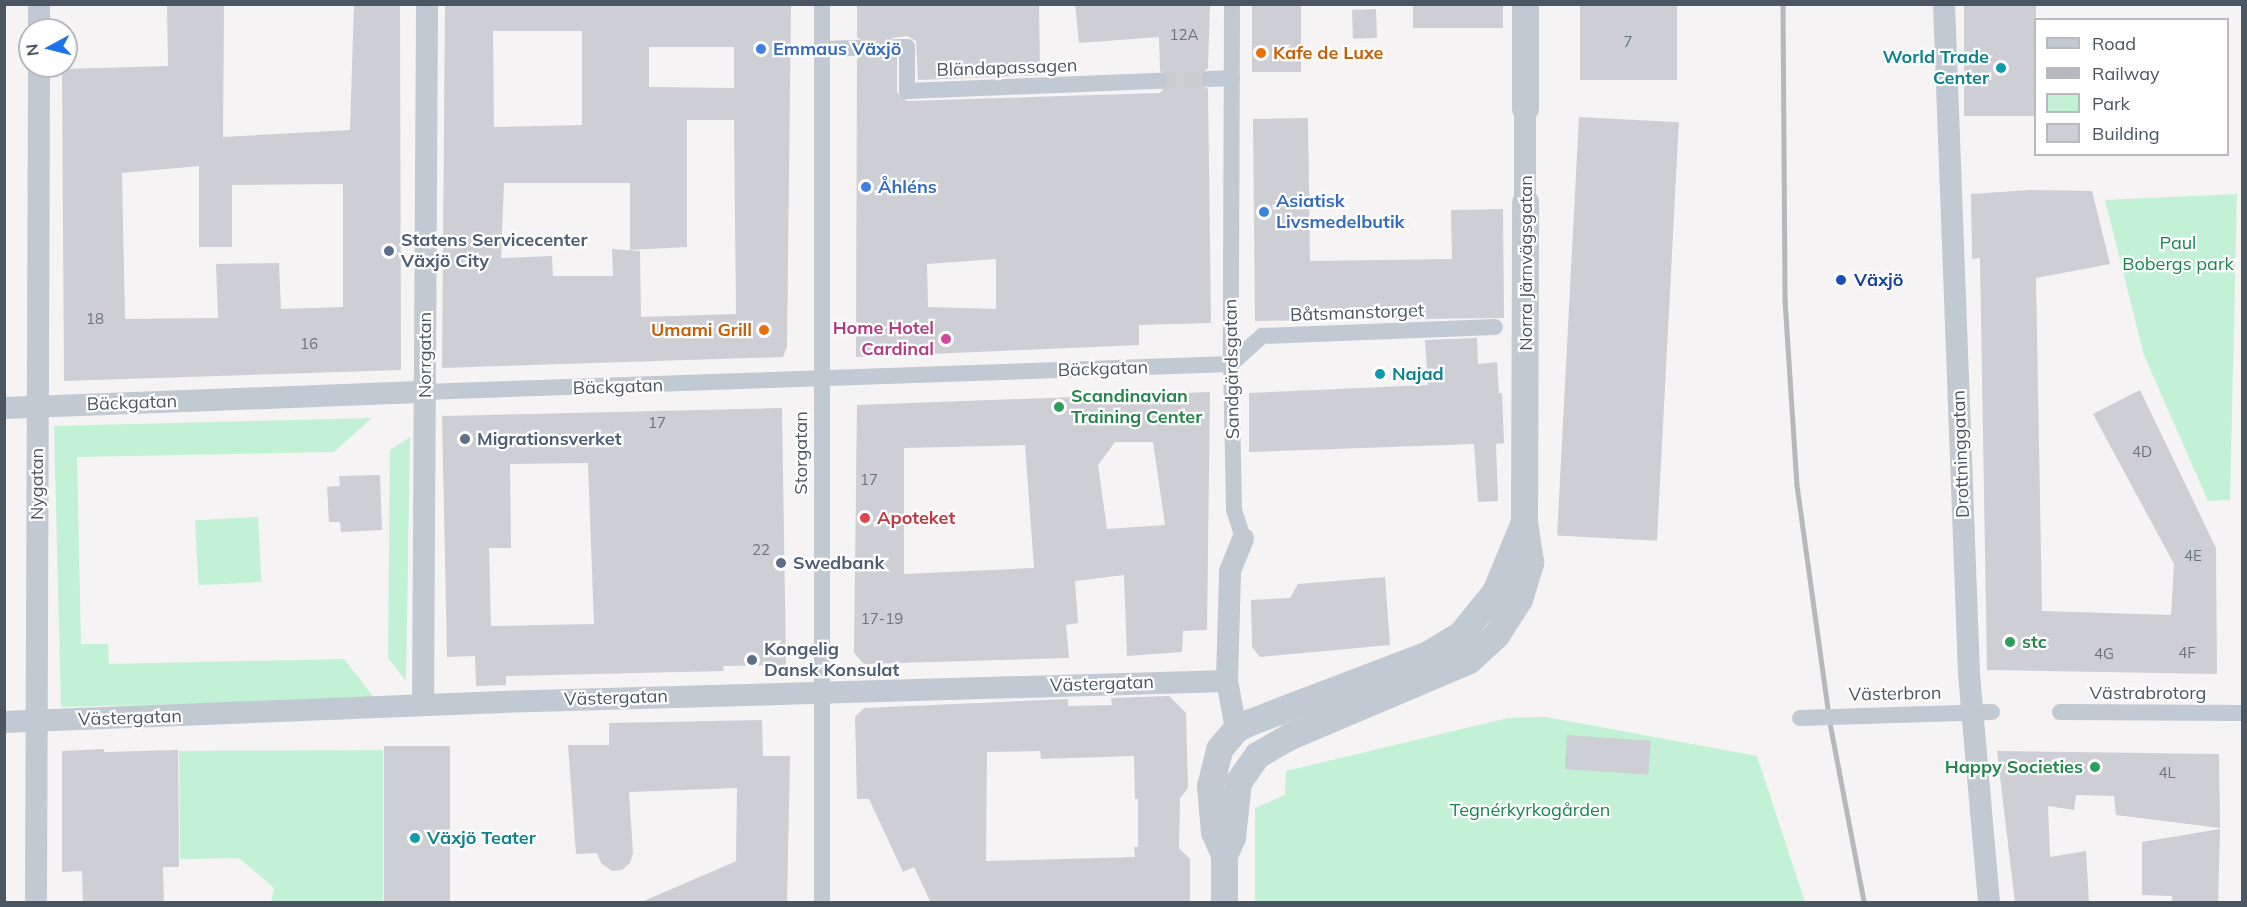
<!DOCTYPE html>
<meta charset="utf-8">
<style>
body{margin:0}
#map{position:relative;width:2247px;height:907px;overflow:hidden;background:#f5f3f3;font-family:Mulish,sans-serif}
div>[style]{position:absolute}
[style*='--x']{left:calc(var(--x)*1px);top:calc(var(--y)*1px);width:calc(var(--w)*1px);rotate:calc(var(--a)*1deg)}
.green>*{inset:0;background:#c3f1d5;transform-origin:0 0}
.building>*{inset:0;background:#cdcfd5;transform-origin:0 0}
.pedestrian-tunnel>*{height:16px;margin-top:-8px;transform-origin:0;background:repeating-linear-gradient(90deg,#caccce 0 16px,transparent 0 24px)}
.pedestrian>*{height:16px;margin:-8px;padding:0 8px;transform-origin:8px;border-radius:8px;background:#c1cad2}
.minor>*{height:22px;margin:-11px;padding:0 11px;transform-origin:11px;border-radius:11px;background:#c1cad2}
.tertiary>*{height:27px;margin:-13.5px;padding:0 13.5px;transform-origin:13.5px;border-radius:13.5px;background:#c1cad2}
.rail>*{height:4.5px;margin:-2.25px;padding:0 2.25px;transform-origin:2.25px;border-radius:2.25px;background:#b5b8bd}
.pedestrian-bridge>*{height:16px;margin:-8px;padding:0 8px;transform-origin:8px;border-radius:8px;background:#c1cad2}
.dots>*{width:16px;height:16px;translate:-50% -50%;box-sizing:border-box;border:3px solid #fff;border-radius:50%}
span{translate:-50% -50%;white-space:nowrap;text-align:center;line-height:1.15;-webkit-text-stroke:4.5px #fff;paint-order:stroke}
.number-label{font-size:15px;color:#6b747e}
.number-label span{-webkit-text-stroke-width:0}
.shop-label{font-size:18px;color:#366cbe;font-weight:700}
.left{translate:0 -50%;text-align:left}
.food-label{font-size:18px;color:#c56008;font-weight:700}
.right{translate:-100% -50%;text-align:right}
.culture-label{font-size:18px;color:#0d838f;font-weight:700}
.street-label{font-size:18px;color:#4a5661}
.service-label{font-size:18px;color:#4e5e75;font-weight:700}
.park-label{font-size:18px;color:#17864f}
.transit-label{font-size:18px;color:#164399;font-weight:700}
.hotel-label{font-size:18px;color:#b23c85;font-weight:700}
.leisure-label{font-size:18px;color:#27864d;font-weight:700}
.health-label{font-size:18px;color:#be3a42;font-weight:700}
.frame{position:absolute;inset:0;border:6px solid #4a5661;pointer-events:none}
.legend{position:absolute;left:2034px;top:18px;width:195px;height:138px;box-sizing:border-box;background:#fff;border:2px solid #b7bbc0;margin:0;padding:8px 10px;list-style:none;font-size:18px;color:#4a5661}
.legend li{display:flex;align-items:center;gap:12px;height:30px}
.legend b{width:30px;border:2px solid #b7bbc0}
.north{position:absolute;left:18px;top:18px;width:60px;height:60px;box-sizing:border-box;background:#fff;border:2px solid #b7bbc0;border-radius:50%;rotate:263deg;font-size:16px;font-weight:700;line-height:24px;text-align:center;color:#4a5661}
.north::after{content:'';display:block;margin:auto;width:21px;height:27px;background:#1a73e8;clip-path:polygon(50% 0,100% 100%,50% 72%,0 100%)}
</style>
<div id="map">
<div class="green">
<i style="clip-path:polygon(2237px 194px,2230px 500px,2208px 501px,2144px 355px,2105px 200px)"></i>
<i style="clip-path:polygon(372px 418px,334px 452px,77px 457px,81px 644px,108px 644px,109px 664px,344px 659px,375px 699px,61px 707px,54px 426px)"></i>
<i style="clip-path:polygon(410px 437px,406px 681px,388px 658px,390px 450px)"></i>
<i style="left:258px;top:517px;width:65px;height:63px;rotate:87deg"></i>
<i style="clip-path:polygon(1546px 717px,1757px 756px,1805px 902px,1255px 902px,1255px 808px,1285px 795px,1286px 771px,1508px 718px)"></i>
<i style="clip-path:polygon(383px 750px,383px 902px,271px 902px,274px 888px,239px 858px,180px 859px,179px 751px)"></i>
</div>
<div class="building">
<i style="clip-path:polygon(evenodd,167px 4px,224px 4px,223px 137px,350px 130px,354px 4px,400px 4px,401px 370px,64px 381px,62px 69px,168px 66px,167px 4px,199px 166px,199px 247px,232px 247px,232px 185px,343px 184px,343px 307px,281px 309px,279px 263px,216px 264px,218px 318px,125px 319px,122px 173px,199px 166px)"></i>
<i style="clip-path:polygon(evenodd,445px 4px,791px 4px,787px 347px,783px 357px,442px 368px,445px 4px,493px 31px,582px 31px,582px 125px,494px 127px,493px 31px,445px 4px,649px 47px,734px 47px,734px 88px,649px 87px,649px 47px,445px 4px,687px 120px,734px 120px,736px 314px,641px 317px,640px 251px,612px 249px,613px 276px,553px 276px,552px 256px,501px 258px,504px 183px,630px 183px,630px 250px,687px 247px,687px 120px)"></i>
<i style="clip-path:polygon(evenodd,857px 4px,1039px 4px,1040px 75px,918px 80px,916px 41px,907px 36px,892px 38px,888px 48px,897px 57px,897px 92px,907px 101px,1160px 93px,1170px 81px,1160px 71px,1159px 37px,1079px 43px,1075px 4px,1210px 4px,1208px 68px,1198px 79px,1208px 89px,1211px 323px,1139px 325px,1139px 345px,856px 357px,857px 59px,867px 48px,866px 42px,857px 38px,857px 4px,996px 259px,996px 309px,928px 307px,927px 264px,996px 259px)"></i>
<i style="left:1252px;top:4px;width:49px;height:68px"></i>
<i style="left:1413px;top:4px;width:90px;height:24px"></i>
<i style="left:1580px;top:4px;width:97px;height:76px"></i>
<i style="left:1964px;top:4px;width:72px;height:112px"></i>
<i style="left:1376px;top:9px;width:29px;height:24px;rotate:88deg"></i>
<i style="left:1579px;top:117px;width:100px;height:419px;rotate:3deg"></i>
<i style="clip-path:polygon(1308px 118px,1310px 261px,1452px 259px,1451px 210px,1503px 209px,1504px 318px,1255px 321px,1253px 119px)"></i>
<i style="clip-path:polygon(2030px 190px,2092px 191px,2110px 264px,2036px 278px,2042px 611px,2171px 615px,2174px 564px,2093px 414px,2140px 390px,2216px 548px,2217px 674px,1987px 670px,1980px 258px,1972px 259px,1971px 194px)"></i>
<i style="clip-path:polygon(1477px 338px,1478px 364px,1497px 362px,1499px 393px,1502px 393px,1504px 443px,1496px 444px,1498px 501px,1478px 502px,1474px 444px,1249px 452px,1249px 393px,1428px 385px,1425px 340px)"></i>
<i style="clip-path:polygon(evenodd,1210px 392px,1207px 630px,1183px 631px,1182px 652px,1127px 656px,1124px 575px,1075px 581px,1078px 623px,1066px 625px,1069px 658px,864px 664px,854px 653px,857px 405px,1210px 392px,1115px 442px,1153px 442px,1165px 525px,1107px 529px,1098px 465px,1115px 442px,1210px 392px,1025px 445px,1034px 568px,904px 574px,904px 448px,1025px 445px)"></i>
<i style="clip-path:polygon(evenodd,782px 408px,786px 665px,723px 666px,724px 671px,506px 676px,506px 685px,476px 686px,475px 656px,447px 657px,442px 416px,782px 408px,588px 463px,594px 624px,491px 626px,489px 548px,511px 548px,510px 464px,588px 463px)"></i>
<i style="clip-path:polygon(380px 475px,382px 530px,341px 532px,340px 522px,329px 522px,327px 487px,340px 486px,339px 476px)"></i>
<i style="clip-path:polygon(1385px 577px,1390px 645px,1260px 657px,1252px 647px,1251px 600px,1290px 598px,1298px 584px)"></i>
<i style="clip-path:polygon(evenodd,1169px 696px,1186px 713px,1188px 788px,1180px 798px,1179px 848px,1190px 859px,1190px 903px,931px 903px,914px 867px,903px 872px,869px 799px,857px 799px,855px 717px,864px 708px,1068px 699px,1068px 706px,1112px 705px,1111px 698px,1169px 696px,1040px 751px,1041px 759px,1134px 756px,1135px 799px,1138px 799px,1138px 847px,1134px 847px,1135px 857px,986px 861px,987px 752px,1040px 751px)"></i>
<i style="clip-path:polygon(762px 720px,763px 756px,790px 756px,787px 903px,639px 903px,739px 860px,736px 861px,737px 788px,629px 792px,633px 853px,630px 863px,622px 870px,612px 871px,601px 863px,597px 853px,576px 854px,568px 745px,609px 745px,609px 723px)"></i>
<i style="left:1567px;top:735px;width:84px;height:34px;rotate:4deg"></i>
<i style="left:384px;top:746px;width:66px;height:157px"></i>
<i style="clip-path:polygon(104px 749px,104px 752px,178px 750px,179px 867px,163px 867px,164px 903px,83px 903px,82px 871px,62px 872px,62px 751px)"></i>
<i style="clip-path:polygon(1997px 751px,2219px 754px,2220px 828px,2116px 815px,2114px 796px,2076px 795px,2074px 810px,2048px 806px,2050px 857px,2086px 851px,2089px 903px,2015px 903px)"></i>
<i style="clip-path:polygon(2220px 829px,2218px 903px,2172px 903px,2172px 896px,2142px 895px,2142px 842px)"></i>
</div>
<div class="pedestrian-tunnel">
<i style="--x:857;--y:48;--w:41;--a:-1.4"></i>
<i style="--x:1160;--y:81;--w:48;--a:-2.4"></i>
</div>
<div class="pedestrian">
<i style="--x:1232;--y:4;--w:360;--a:90.2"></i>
<i style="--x:1231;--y:364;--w:146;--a:88.8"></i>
<i style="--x:1234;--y:510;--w:29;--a:72"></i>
<i style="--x:898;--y:47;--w:9;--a:0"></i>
<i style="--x:907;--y:47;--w:44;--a:90"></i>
<i style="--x:907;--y:91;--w:253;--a:-2.3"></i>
<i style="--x:822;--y:49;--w:35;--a:-2"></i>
<i style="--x:1208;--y:79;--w:24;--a:-2"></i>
<i style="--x:1231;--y:364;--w:42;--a:-42.1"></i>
<i style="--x:1262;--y:336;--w:233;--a:-2.2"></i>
<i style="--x:425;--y:392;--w:806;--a:-1.99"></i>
<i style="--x:2060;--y:712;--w:182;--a:0.3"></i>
<i style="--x:822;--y:902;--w:898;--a:-90"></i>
</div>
<div class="minor">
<i style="--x:1944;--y:4;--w:670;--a:87.86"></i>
<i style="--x:1969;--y:674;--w:229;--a:85"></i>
<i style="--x:39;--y:30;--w:26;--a:-90"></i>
<i style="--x:1525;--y:202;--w:94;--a:-90"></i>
<i style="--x:4;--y:408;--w:421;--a:-2.2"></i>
<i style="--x:423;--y:705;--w:701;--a:-89.67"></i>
<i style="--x:4;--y:722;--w:499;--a:-2.3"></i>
<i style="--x:503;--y:702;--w:724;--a:-1.66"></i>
<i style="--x:1236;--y:729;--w:49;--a:-100.6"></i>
<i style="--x:1227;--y:681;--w:110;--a:-88.4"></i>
<i style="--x:1230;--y:571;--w:35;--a:-68"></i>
<i style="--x:36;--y:902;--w:836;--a:-89.79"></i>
</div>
<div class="tertiary">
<i style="--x:1525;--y:4;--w:104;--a:90"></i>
<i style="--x:1224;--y:855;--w:20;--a:-66"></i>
<i style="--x:1232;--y:837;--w:55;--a:-83.8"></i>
<i style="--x:1238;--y:782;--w:33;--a:-55"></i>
<i style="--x:1257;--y:755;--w:38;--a:-30"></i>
<i style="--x:1290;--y:736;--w:194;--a:-23"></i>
<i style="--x:1469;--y:660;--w:37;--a:-43"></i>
<i style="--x:1496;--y:635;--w:43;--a:-57.4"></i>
<i style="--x:1519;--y:599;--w:39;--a:-73"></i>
<i style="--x:1530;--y:562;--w:40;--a:-98.5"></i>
<i style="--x:1524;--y:522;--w:320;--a:-89.8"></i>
<i style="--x:1224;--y:902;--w:47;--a:-90"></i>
<i style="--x:1224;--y:855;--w:25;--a:-113"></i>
<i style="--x:1214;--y:832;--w:46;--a:-95"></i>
<i style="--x:1210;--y:786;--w:38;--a:-76"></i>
<i style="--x:1219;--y:749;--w:26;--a:-50"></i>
<i style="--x:1236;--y:729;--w:16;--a:-27"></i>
<i style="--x:1250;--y:722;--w:191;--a:-20.9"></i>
<i style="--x:1428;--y:654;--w:37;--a:-31"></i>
<i style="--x:1460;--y:635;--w:55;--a:-50.9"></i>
<i style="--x:1495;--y:592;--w:76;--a:-67.5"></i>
</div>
<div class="rail">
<i style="--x:1783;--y:4;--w:296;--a:89.6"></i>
<i style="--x:1785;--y:300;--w:185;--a:86.3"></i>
<i style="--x:1797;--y:485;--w:240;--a:82.1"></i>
<i style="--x:1830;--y:723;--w:182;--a:79.2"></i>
</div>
<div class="pedestrian-bridge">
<i style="--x:1800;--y:718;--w:192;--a:-1.8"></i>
</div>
<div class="dots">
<i style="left:761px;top:49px;background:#3f7fe0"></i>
<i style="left:1261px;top:53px;background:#e8710a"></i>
<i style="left:2001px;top:68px;background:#0f9aa8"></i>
<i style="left:866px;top:187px;background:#3f7fe0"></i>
<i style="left:1264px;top:212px;background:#3f7fe0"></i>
<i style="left:389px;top:251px;background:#5c6f8a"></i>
<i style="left:1841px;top:280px;background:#1a4fb4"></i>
<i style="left:764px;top:330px;background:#e8710a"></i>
<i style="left:946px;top:339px;background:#d1479c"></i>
<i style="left:1380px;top:374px;background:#0f9aa8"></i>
<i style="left:1059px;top:407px;background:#2e9e5b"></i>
<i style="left:465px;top:439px;background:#5c6f8a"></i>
<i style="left:865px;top:518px;background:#e0444e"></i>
<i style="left:781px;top:563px;background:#5c6f8a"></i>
<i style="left:2010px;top:642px;background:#2e9e5b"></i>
<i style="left:752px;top:660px;background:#5c6f8a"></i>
<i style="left:2095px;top:767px;background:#2e9e5b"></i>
<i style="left:415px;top:838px;background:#0f9aa8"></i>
</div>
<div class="number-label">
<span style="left:1184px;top:35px">12A</span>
<span style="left:1628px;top:42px">7</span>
<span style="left:95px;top:319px">18</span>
<span style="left:309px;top:344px">16</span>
<span style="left:657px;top:423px">17</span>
<span style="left:2142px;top:452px">4D</span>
<span style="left:869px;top:480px">17</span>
<span style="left:761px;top:550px">22</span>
<span style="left:2193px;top:556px">4E</span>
<span style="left:882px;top:619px">17-19</span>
<span style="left:2187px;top:653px">4F</span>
<span style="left:2104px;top:654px">4G</span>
<span style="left:2167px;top:773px">4L</span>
</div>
<div class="shop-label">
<span class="left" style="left:773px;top:49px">Emmaus Växjö</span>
<span class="left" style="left:878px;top:187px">Åhléns</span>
<span class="left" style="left:1276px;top:212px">Asiatisk<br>Livsmedelbutik</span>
</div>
<div class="food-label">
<span class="left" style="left:1273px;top:53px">Kafe de Luxe</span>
<span class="right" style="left:752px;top:330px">Umami Grill</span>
</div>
<div class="culture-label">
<span class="right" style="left:1989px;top:68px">World Trade<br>Center</span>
<span class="left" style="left:1392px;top:374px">Najad</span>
<span class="left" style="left:427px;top:838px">Växjö Teater</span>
</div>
<div class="street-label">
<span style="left:1007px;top:68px;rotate:-2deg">Bländapassagen</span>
<span style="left:1526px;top:263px;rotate:-90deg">Norra Järnvägsgatan</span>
<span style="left:1357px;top:313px;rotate:-2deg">Båtsmanstorget</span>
<span style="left:425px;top:355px;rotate:-90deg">Norrgatan</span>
<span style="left:1103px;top:369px;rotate:-2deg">Bäckgatan</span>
<span style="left:1232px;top:369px;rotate:-91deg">Sandgärdsgatan</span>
<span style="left:618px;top:387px;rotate:-2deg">Bäckgatan</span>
<span style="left:132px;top:403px;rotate:-2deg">Bäckgatan</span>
<span style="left:801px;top:453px;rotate:-90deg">Storgatan</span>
<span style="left:1961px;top:454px;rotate:-92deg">Drottninggatan</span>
<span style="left:37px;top:484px;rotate:-90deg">Nygatan</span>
<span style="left:1102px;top:684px;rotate:-2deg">Västergatan</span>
<span style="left:2148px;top:693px">Västrabrotorg</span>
<span style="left:1895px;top:694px;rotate:-1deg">Västerbron</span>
<span style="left:616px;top:698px;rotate:-2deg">Västergatan</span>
<span style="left:130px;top:718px;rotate:-2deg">Västergatan</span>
</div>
<div class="service-label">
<span class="left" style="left:401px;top:251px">Statens Servicecenter<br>Växjö City</span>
<span class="left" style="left:477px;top:439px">Migrationsverket</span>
<span class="left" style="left:793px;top:563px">Swedbank</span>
<span class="left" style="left:764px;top:660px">Kongelig<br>Dansk Konsulat</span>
</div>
<div class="park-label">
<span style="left:2178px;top:254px">Paul<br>Bobergs park</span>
<span style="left:1530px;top:810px">Tegnérkyrkogården</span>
</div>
<div class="transit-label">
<span class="left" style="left:1854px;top:280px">Växjö</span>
</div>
<div class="hotel-label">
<span class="right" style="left:934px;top:339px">Home Hotel<br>Cardinal</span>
</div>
<div class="leisure-label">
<span class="left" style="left:1071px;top:407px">Scandinavian<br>Training Center</span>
<span class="left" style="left:2022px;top:642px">stc</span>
<span class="right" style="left:2083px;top:767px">Happy Societies</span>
</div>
<div class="health-label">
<span class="left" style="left:877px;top:518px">Apoteket</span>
</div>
<div class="frame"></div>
<ul class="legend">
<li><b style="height:8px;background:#c1cad2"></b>Road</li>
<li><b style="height:8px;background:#b5b8bd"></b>Railway</li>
<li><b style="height:16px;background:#c3f1d5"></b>Park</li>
<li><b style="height:16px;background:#cdcfd5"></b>Building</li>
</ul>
<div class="north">N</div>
</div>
